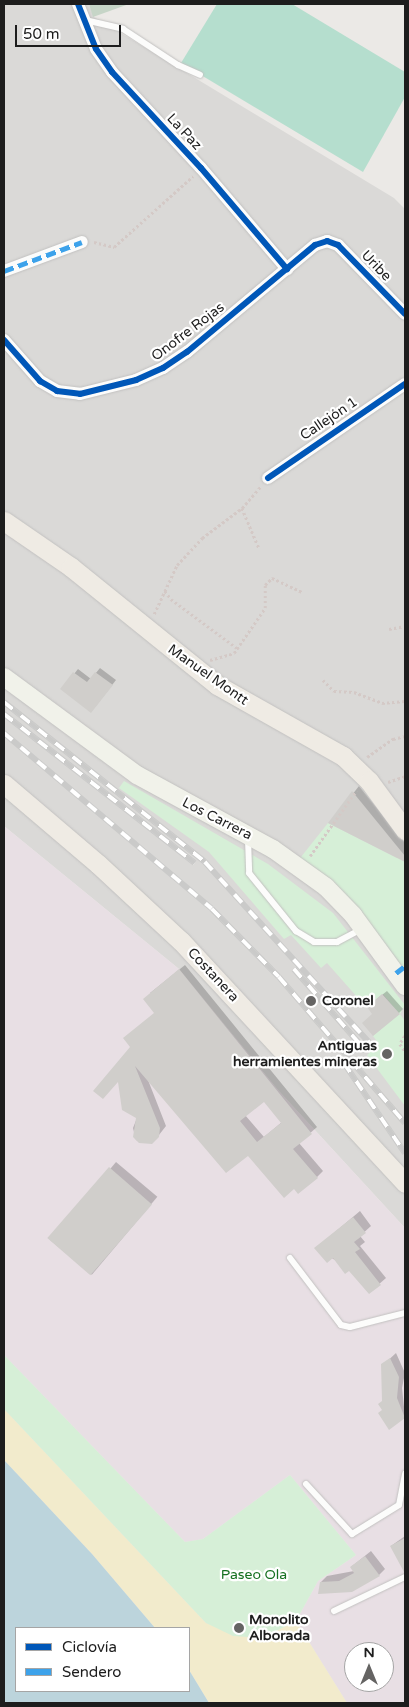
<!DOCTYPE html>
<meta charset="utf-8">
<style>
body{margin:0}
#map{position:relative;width:409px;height:1707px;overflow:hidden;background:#ebe9e6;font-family:"Varela Round",sans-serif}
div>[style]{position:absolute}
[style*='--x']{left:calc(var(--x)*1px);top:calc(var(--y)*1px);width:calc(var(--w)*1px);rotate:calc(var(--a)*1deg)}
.residential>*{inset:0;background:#dad9d7}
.industrial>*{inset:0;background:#e8dfe4}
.sand>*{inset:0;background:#f2ebcc}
.cemetery>*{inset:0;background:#c6d5c7}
.park>*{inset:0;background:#d6efd7}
.pitch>*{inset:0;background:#b5dece}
.water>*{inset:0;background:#bcd4dc}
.shadow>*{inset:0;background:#0003;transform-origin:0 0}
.building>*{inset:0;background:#d0cecb;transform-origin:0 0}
.path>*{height:2.5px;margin-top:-1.25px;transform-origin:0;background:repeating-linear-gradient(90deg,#d4c9c6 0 2.5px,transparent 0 5px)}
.roads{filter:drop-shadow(0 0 1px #c2c1c0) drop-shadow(0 0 1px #c2c1c0)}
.lane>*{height:6px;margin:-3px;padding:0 3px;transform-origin:3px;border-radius:3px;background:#fcfcfb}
.street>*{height:12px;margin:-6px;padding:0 6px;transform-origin:6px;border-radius:6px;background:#fcfcfb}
.secondary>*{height:18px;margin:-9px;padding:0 9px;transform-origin:9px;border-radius:9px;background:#f1f2ea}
.primary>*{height:19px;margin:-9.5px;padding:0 9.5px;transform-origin:9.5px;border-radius:9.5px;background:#efebe4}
.rail>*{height:5.5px;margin-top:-2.75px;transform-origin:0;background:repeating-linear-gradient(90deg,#fff 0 11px,#cacac9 0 22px);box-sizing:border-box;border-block:1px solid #cacac9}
.quiet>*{height:5px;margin-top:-2.5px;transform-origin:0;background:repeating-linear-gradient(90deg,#3da2ea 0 10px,transparent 0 15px)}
.cycleway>*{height:6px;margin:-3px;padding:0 3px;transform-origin:3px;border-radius:3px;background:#0057b8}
.dots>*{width:14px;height:14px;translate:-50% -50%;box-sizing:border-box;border:2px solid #fff;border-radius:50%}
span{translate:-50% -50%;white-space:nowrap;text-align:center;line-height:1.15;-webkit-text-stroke:4.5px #fff;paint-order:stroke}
.street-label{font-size:14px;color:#1d1d1d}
.poi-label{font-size:14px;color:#1d1d1d;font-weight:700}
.left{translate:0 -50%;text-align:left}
.right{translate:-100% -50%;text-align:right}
.park-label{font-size:14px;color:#167121}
.frame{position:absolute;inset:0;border:5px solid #1d1d1d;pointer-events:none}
.legend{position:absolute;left:15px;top:1627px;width:175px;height:65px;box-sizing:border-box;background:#fff;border:1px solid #a5a5a5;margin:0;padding:6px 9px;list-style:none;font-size:15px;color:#1d1d1d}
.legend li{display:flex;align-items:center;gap:10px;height:25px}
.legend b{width:25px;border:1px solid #a5a5a5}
.north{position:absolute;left:344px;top:1642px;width:50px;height:50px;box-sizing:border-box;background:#fff;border:1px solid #a5a5a5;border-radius:50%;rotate:0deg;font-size:14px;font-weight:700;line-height:20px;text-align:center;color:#1d1d1d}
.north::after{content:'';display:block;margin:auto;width:18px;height:22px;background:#656463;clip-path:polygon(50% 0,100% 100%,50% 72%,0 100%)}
.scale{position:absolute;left:15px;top:25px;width:106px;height:22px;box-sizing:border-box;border:2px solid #1d1d1d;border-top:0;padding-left:6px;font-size:15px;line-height:18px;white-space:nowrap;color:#1d1d1d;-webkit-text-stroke:4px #fff;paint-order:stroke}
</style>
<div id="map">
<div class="residential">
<i style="clip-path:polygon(4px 4px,89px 4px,94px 17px,394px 198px,405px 209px,405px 1228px,278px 1090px,179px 969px,4px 826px)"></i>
</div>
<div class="industrial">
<i style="clip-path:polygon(evenodd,4px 826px,179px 969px,278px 1090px,405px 1228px,405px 1703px,347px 1703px,296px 1621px,318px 1581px,356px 1555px,290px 1475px,203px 1539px,185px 1542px,4px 1355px,4px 826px,354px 1652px,384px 1652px,384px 1682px,354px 1682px,354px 1652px)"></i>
</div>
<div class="sand">
<i style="clip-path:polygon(4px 1409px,206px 1623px,262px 1638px,296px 1621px,347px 1703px,209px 1703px,189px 1670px,189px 1628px,155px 1628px,92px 1554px,4px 1460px)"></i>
</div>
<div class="cemetery">
<i style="clip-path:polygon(89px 4px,129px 4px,93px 17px)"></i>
</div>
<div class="park">
<i style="clip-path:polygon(124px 781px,268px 864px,333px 913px,405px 1005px,400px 1014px,405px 1021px,405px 1106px,367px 1055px,379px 1044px,373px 1036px,399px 1014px,383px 994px,366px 1007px,327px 963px,321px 968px,291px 935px,284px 939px,209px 852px,119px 788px)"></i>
<i style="clip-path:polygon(328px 823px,397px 858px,405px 857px,405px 981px,297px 862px)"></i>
<i style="clip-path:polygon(4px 1355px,185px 1542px,203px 1539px,290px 1475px,356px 1555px,318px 1581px,296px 1621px,262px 1638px,233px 1636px,206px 1623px,4px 1409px)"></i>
</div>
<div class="pitch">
<i style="clip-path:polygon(217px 4px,292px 4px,405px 72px,405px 97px,363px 172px,181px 63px)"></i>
</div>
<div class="water">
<i style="clip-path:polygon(4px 1460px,92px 1554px,155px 1628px,16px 1628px,16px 1691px,189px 1691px,189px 1670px,209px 1703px,4px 1703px)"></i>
</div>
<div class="shadow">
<i style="clip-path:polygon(100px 668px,116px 680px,95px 707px,62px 689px,78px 669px,91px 679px)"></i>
<i style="clip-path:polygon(359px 786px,405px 843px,405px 861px,330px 823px)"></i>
<i style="clip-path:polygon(evenodd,185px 965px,317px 1127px,299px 1143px,323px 1171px,317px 1177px,249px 1154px,148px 1080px,166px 1126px,155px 1140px,143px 1143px,136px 1140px,133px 1128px,137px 1118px,131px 1047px,156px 1012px,150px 993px,185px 965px,264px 1100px,282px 1122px,264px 1137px,245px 1115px,264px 1100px)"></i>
<i style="clip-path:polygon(387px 991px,403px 1009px,399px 1013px,374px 1014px,372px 1003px)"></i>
<i style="left:116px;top:1162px;width:54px;height:102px;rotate:40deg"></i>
<i style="clip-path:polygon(360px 1211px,371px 1226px,360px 1236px,365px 1242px,360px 1246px,386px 1278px,369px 1293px,349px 1269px,316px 1248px)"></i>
<i style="clip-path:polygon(396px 1353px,405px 1373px,402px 1388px,405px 1416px,390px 1428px,383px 1409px,383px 1365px)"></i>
<i style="clip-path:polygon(405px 1536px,405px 1557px,399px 1560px,391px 1546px)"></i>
<i style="clip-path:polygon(371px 1551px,385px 1569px,379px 1575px,351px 1591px,321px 1582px,327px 1576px,354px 1571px,351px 1567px)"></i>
</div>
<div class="building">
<i style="clip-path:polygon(73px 672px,87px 682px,95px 672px,113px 685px,91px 713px,60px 689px)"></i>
<i style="clip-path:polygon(352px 791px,405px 856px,405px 862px,328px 823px)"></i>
<i style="clip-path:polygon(evenodd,179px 969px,312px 1134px,293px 1149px,318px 1178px,298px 1194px,294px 1189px,284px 1198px,248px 1156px,226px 1173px,135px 1066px,160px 1128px,159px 1137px,152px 1144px,139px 1143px,133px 1137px,136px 1118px,122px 1110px,118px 1082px,103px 1099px,93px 1091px,130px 1047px,123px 1038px,154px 1013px,143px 999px,179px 969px,264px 1102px,281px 1123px,257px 1142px,240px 1121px,264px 1102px)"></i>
<i style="clip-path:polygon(382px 994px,400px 1014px,373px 1036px,362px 1023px,372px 1014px,367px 1007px)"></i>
<i style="left:109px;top:1167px;width:57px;height:94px;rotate:41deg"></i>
<i style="clip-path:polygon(353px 1217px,366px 1233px,354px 1242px,360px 1249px,355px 1252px,381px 1285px,369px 1294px,349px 1271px,345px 1274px,333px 1258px,327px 1263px,314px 1248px)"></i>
<i style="clip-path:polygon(390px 1358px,399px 1377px,397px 1398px,405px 1418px,389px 1430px,378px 1413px,382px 1410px,378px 1404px,382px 1401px,381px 1364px)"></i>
<i style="clip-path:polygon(405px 1538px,405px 1572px,404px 1572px,390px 1546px)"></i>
<i style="clip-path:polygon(365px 1556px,380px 1576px,352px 1592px,318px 1594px,320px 1582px,339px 1581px,354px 1573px,350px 1567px)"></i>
</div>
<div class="path">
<i style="--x:94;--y:242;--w:21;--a:14"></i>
<i style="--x:114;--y:247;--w:106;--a:-41.9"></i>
<i style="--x:242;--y:508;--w:43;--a:67"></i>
<i style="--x:165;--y:591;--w:10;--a:53"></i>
<i style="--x:171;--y:599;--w:82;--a:36.6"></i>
<i style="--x:154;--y:614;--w:54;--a:-64.9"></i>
<i style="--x:177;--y:565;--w:37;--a:-47"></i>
<i style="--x:202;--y:538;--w:50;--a:-36.9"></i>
<i style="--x:242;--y:508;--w:28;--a:-49"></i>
<i style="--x:389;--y:629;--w:16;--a:-11"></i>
<i style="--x:210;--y:660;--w:25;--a:-16"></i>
<i style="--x:234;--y:653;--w:55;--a:-55.4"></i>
<i style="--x:265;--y:608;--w:23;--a:-90"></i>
<i style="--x:265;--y:585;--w:10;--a:-45"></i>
<i style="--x:272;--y:578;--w:33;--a:25"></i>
<i style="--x:323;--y:680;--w:16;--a:45"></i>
<i style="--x:334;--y:691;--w:20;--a:3"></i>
<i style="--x:354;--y:692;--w:30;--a:21"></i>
<i style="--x:382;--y:703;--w:23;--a:-5"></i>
<i style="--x:367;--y:757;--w:32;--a:-35"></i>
<i style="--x:393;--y:739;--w:12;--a:-14"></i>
<i style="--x:388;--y:782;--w:18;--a:-19"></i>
<i style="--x:310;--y:856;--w:80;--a:-54.7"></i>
<i style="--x:405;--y:1036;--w:9;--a:122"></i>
<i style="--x:400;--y:1044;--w:9;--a:54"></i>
</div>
<div class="roads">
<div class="lane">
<i style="--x:85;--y:20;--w:39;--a:13"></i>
<i style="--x:123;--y:29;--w:66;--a:33.2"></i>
<i style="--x:178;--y:65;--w:24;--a:24"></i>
<i style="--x:248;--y:839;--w:34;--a:88"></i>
<i style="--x:249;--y:873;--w:75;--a:51"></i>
<i style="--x:296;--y:931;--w:21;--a:31"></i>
<i style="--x:314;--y:942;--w:23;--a:0"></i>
<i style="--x:337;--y:942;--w:27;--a:-28"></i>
<i style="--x:290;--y:1258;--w:84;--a:52.7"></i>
<i style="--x:341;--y:1325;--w:9;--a:13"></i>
<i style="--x:350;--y:1327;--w:57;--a:-14.3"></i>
<i style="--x:306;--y:1484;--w:68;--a:47.4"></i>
<i style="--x:352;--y:1534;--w:55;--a:-31.7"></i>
<i style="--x:399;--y:1505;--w:32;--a:-79"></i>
<i style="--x:334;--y:1611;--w:79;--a:-25.6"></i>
</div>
<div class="street">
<i style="--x:78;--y:4;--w:48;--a:68.2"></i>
<i style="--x:96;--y:49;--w:28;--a:55"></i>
<i style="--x:112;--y:72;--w:131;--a:47.2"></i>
<i style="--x:201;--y:168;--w:133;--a:49.6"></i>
<i style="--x:4;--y:271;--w:83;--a:-20.4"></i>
<i style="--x:4;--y:340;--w:55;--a:48.7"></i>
<i style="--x:40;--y:381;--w:20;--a:30"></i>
<i style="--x:57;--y:391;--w:23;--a:7"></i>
<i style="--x:80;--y:394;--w:58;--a:-14"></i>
<i style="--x:136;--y:380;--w:30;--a:-24"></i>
<i style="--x:163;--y:368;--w:29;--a:-34"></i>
<i style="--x:187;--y:352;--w:167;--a:-39.9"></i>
<i style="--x:315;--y:245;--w:13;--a:-18"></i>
<i style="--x:327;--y:241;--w:12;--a:20"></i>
<i style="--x:338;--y:245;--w:96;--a:45.8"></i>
<i style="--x:268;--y:478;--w:166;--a:-34.5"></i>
</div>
<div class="secondary">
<i style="--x:4;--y:677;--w:165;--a:36.4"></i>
<i style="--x:137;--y:775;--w:155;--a:28.6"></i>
<i style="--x:273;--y:849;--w:65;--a:35.6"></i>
<i style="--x:326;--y:887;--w:39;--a:46"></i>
<i style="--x:353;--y:915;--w:88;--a:53.8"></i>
</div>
<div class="primary">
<i style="--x:4;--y:521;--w:81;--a:34.5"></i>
<i style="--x:71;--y:567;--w:188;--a:38.9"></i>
<i style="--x:217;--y:685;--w:145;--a:29.4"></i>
<i style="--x:343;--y:756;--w:36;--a:44"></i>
<i style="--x:369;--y:781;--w:61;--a:53.7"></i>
<i style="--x:4;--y:784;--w:123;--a:40.4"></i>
<i style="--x:98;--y:864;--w:113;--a:42.9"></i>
<i style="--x:181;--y:941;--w:330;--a:47.2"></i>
</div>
</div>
<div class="rail">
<i style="--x:4;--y:702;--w:257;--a:38.5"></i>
<i style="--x:205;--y:862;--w:244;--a:47.7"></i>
<i style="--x:4;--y:714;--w:242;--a:38"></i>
<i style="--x:4;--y:733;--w:272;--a:40.2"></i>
<i style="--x:212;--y:909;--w:95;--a:45.4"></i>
<i style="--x:279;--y:977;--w:193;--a:49.2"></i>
<i style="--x:294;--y:969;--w:109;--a:48.7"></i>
<i style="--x:344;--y:1063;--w:109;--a:55.9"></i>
</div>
<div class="quiet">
<i style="--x:4;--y:271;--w:83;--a:-20.4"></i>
<i style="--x:396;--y:973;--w:11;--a:-38"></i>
</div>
<div class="cycleway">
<i style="--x:78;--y:4;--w:48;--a:68.2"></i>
<i style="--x:96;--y:49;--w:28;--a:55"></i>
<i style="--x:112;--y:72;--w:131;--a:47.2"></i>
<i style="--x:201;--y:168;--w:133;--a:49.6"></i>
<i style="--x:4;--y:340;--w:55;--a:48.7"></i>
<i style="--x:40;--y:381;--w:20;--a:30"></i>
<i style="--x:57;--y:391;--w:23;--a:7"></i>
<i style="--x:80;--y:394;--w:58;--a:-14"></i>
<i style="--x:136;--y:380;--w:30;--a:-24"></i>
<i style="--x:163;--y:368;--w:29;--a:-34"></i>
<i style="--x:187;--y:352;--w:167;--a:-39.9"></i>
<i style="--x:315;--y:245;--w:13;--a:-18"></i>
<i style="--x:327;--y:241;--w:12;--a:20"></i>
<i style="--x:338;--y:245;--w:96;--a:45.8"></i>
<i style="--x:268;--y:478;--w:166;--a:-34.5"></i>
</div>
<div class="dots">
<i style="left:311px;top:1001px;background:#656463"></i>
<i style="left:387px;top:1054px;background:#656463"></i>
<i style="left:239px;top:1628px;background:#656463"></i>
</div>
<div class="street-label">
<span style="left:184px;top:132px;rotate:47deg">La Paz</span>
<span style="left:376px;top:266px;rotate:46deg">Uribe</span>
<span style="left:188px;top:332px;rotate:-37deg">Onofre Rojas</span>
<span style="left:329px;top:419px;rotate:-34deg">Callejón 1</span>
<span style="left:208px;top:675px;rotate:35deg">Manuel Montt</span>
<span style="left:217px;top:819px;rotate:27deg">Los Carrera</span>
<span style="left:213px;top:975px;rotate:47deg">Costanera</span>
</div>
<div class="poi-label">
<span class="left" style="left:322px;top:1001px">Coronel</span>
<span class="right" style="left:377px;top:1054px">Antiguas<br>herramientes mineras</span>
<span class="left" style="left:249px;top:1628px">Monolito<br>Alborada</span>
</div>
<div class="park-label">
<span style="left:254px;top:1575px">Paseo Ola</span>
</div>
<div class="frame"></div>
<ul class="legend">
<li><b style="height:6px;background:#0057b8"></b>Ciclovía</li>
<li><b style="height:6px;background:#3da2ea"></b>Sendero</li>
</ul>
<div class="north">N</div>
<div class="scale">50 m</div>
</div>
